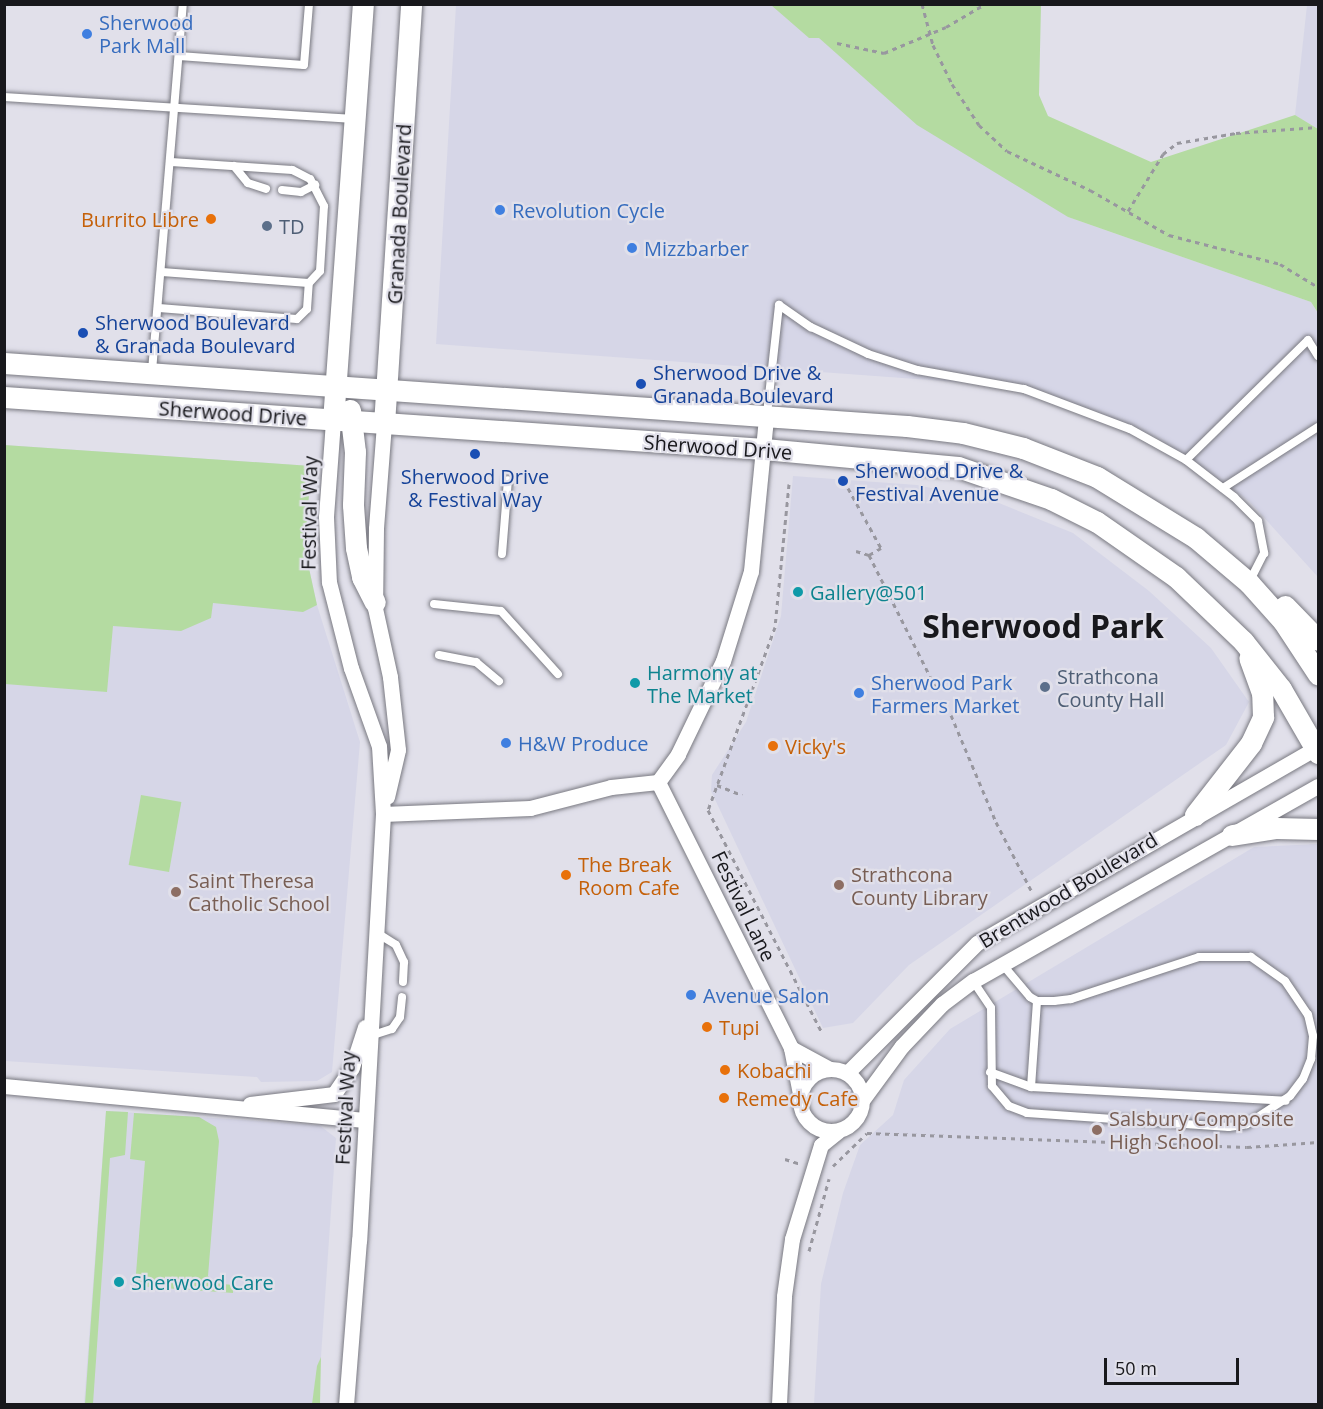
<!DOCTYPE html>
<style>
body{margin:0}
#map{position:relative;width:1323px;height:1409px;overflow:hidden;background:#e1e0ea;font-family:"Open Sans",sans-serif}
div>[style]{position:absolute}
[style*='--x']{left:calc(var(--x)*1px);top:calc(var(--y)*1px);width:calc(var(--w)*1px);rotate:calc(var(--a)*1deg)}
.built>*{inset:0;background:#d6d6e7}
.green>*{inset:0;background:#b4dba1;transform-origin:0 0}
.path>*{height:3px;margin-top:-1.5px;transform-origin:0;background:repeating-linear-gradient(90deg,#98979f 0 4.5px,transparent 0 9px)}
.roads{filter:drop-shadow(0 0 2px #797981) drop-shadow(0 0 2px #797981)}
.service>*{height:8px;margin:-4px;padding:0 4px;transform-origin:4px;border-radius:4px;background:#fff}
.minor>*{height:15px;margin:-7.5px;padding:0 7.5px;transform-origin:7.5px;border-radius:7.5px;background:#fff}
.minor>.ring{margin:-7.5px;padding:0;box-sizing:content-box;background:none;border:15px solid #fff;border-radius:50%}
.secondary>*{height:21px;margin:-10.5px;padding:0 10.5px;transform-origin:10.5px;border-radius:10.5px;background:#fff}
.dots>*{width:16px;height:16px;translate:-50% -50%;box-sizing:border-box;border:3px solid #e1e0ea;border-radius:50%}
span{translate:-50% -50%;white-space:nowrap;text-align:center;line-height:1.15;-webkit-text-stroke:4.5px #e1e0ea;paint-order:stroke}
.shop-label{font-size:20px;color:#366cbe}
.left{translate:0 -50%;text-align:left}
.street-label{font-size:20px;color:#18181c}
.food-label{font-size:20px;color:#c56008}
.right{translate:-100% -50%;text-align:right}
.service-label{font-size:20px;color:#4e5e75}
.transit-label{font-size:20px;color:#164399}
.culture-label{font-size:20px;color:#0d838f}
.education-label{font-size:20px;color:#785e54}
.town-label{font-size:32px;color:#18181c;font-weight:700}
.frame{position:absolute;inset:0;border:6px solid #18181c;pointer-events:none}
.scale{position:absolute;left:1104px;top:1358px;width:135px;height:27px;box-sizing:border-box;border:3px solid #18181c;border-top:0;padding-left:8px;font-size:18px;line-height:21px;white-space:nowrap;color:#18181c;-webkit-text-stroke:4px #e1e0ea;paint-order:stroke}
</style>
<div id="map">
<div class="built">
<i style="clip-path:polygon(456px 5px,782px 5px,1068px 217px,1311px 302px,1318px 313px,1318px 577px,1249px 501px,1154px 436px,1012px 386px,436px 344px)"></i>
<i style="clip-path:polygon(1307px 5px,1318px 5px,1318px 129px,1295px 115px)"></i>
<i style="clip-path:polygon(4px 445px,311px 466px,305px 550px,317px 605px,360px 742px,332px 1072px,317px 1081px,261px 1082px,257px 1077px,5px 1061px)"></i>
<i style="clip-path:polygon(793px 476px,917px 485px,994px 501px,1073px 533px,1149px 591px,1211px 648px,1249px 702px,1226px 745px,909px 965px,853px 1023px,823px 1028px,711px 791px,712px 775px,746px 722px,781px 616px)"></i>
<i style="clip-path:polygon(1318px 844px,1318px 1404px,814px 1404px,821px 1284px,843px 1193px,860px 1145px,893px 1115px,904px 1080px,950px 1029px,1254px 847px)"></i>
<i style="clip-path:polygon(106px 1111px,319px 1125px,336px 1138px,321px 1357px,312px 1404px,84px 1404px)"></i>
</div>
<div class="green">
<i style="clip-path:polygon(771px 5px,1041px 5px,1039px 95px,1048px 116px,1151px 162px,1295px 115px,1318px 129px,1318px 313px,1311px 302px,1068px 217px,917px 125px,819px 38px,809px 38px)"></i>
<i style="clip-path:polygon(4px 445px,311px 466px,305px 550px,317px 605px,303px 612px,213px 603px,211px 618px,181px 631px,113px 626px,107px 692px,5px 684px)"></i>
<i style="left:141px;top:795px;width:41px;height:71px;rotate:10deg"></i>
<i style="clip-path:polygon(106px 1111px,128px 1112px,125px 1155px,110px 1158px,93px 1404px,85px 1404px)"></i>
<i style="clip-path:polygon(134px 1113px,199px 1117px,216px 1127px,219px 1141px,208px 1276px,213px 1283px,233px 1285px,233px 1293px,135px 1286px,145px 1161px,130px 1159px)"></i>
<i style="clip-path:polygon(321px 1357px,320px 1404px,312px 1404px,317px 1366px)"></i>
</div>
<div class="path">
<i style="--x:922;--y:4;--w:42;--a:75"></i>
<i style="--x:933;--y:45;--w:43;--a:64"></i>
<i style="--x:952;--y:84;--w:49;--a:56.6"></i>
<i style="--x:979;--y:125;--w:38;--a:43"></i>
<i style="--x:1007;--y:151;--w:92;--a:25.2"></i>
<i style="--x:1090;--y:190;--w:91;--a:29.7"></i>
<i style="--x:1169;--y:235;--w:115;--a:14.6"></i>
<i style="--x:1280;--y:264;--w:44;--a:31.2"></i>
<i style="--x:837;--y:43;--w:48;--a:12"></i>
<i style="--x:884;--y:53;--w:67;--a:-22.8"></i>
<i style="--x:946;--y:27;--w:45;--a:-30.5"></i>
<i style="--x:1128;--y:211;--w:67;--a:-58.4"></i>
<i style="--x:1163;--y:154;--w:18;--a:-38"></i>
<i style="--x:1177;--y:143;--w:60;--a:-9.6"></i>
<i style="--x:1236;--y:133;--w:82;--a:-4.2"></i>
<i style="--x:789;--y:484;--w:144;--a:95.6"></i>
<i style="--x:775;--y:627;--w:195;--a:110.1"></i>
<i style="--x:708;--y:810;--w:250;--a:62.9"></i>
<i style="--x:848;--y:488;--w:68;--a:61.2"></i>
<i style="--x:881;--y:548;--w:14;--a:150"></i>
<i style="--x:856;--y:551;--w:14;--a:17"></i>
<i style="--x:869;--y:555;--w:151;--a:63.3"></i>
<i style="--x:951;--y:715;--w:116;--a:67.2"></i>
<i style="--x:996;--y:822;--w:79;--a:62.8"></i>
<i style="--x:717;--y:785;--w:27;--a:22"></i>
<i style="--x:785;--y:1159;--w:16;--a:18"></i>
<i style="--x:833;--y:1166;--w:47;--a:-44.1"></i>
<i style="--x:867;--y:1133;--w:380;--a:2.1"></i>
<i style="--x:1247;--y:1147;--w:71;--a:-4"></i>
<i style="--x:809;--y:1251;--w:75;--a:-74.5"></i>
</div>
<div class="roads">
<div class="service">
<i style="--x:179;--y:56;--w:125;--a:4.1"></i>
<i style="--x:304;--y:65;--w:61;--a:-85.3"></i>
<i style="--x:4;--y:97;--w:351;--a:3.6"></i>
<i style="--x:234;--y:166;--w:22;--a:51"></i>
<i style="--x:248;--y:183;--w:19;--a:18"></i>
<i style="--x:282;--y:190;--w:19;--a:6"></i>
<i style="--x:301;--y:192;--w:16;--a:-27"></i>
<i style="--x:162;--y:272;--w:147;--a:4.3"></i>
<i style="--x:309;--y:283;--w:16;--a:-47"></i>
<i style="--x:320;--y:271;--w:65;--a:-86.5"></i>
<i style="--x:324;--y:206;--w:30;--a:-117"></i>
<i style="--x:310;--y:179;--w:20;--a:-153"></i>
<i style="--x:292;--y:170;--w:121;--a:-176.2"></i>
<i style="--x:159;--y:308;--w:138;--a:4.6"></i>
<i style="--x:297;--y:319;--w:14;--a:-45"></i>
<i style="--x:307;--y:309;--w:26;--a:-86"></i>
<i style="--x:152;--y:371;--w:368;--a:-85.2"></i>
<i style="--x:767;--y:414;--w:110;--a:-83.7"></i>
<i style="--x:779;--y:305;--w:39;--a:35"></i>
<i style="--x:811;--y:327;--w:63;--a:25.3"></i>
<i style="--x:868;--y:354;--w:52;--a:18.1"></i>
<i style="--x:917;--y:370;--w:109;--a:10.1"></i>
<i style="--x:1024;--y:389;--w:113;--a:20.7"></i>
<i style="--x:1130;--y:429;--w:64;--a:29"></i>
<i style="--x:1186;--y:460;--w:61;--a:37.6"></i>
<i style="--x:1234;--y:497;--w:34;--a:45"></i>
<i style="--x:1258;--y:521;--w:33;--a:79"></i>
<i style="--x:1264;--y:553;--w:33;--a:117"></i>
<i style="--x:1186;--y:460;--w:171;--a:-44.5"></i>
<i style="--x:1308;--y:340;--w:19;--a:58"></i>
<i style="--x:1223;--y:488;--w:113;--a:-32.7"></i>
<i style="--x:502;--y:554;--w:74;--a:-85.4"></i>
<i style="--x:434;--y:604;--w:67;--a:6"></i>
<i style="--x:501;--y:611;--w:85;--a:47.9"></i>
<i style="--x:439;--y:655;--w:38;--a:11"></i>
<i style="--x:476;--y:662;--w:30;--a:40"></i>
<i style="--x:377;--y:933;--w:22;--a:32"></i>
<i style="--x:396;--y:945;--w:19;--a:65"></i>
<i style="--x:404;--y:962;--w:20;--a:93"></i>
<i style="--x:973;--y:981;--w:32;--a:56"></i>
<i style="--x:991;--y:1008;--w:78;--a:89.3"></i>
<i style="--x:992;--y:1086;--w:26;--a:50"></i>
<i style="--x:1009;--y:1106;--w:19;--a:21"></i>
<i style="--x:1027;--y:1113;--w:202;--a:4"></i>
<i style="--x:1229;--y:1127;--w:18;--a:-9"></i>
<i style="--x:1247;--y:1124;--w:51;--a:-33.1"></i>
<i style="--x:1290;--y:1096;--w:21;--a:-53"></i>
<i style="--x:1303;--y:1079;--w:22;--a:-68"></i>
<i style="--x:1311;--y:1059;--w:23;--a:-85"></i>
<i style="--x:1313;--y:1036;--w:22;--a:-103"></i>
<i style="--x:1308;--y:1015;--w:41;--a:-124.1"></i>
<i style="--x:1285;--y:981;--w:42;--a:-144.8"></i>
<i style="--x:1251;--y:957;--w:52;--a:180"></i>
<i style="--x:1199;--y:957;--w:135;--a:161.8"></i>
<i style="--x:1071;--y:999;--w:17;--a:173"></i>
<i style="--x:1054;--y:1001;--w:17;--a:180"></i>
<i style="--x:1037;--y:1001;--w:8;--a:-150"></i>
<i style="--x:1030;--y:997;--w:43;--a:-130.3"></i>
<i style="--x:370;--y:1036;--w:23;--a:-18"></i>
<i style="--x:392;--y:1029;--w:14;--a:-56"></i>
<i style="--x:400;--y:1017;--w:20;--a:-84"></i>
<i style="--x:990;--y:1072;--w:44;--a:20.1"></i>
<i style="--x:1031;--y:1087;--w:255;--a:3.1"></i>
<i style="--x:1031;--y:1087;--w:86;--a:-86"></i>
</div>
<div class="minor">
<i style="--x:333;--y:421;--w:96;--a:94.2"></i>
<i style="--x:326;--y:517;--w:65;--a:87.4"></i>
<i style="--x:329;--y:582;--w:89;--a:75.7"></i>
<i style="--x:351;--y:668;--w:83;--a:70.3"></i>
<i style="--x:379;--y:746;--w:68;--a:86.6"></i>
<i style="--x:383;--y:814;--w:427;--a:93.2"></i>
<i style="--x:359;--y:1240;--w:165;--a:94.5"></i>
<i style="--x:384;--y:424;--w:105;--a:94.4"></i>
<i style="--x:376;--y:529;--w:79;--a:90.7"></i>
<i style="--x:375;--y:608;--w:71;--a:77.7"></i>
<i style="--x:390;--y:677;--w:73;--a:83.7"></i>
<i style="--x:398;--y:750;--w:48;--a:103.2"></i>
<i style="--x:658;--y:782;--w:297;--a:63.4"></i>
<i style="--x:791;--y:1048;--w:47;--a:78.9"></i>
<i style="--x:383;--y:814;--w:147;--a:-2.3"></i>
<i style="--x:530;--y:808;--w:84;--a:-14.5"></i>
<i style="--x:611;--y:787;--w:47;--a:-6.1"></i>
<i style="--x:658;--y:782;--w:34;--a:-54"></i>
<i style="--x:678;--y:754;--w:103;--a:-64.2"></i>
<i style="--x:723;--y:661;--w:94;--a:-72.7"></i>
<i style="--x:751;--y:571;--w:155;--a:-84.4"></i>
<i style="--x:791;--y:1048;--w:42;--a:28.4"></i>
<i class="ring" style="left:800px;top:1069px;width:47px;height:47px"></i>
<i style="--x:847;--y:1073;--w:184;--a:-45"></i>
<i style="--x:977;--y:943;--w:391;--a:-29.9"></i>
<i style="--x:4;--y:1086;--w:362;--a:5.4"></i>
<i style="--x:863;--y:1099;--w:66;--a:-53.7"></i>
<i style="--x:902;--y:1046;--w:58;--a:-46.4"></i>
<i style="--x:942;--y:1004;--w:39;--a:-37"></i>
<i style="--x:973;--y:981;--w:396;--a:-29.5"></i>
<i style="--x:250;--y:1104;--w:85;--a:-6.8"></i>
<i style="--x:334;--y:1094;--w:32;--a:-56"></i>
<i style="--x:352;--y:1067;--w:42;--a:-72"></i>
<i style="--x:779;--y:1404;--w:108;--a:-87.3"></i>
<i style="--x:784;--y:1296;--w:58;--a:-82"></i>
<i style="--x:792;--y:1239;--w:98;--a:-72.9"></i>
<i style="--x:821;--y:1145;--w:22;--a:-39"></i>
</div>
<div class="secondary">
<i style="--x:4;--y:363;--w:905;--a:3.99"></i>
<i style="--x:907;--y:426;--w:56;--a:7.1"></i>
<i style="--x:963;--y:433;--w:62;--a:14"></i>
<i style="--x:1023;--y:448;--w:79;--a:21.4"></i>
<i style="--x:1097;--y:477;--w:116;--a:31.6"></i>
<i style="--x:1196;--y:538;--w:70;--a:40.3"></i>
<i style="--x:1249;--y:583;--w:51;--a:48.2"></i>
<i style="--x:1283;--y:621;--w:64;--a:56.6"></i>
<i style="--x:4;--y:397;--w:762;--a:3.91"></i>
<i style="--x:764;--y:449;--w:195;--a:5.3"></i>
<i style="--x:958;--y:467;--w:98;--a:19"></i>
<i style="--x:1051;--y:499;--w:51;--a:26.6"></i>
<i style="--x:1097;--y:522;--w:96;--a:34.8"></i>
<i style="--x:1176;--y:577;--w:93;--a:43.7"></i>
<i style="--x:1243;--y:641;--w:61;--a:51.6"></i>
<i style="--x:1281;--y:689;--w:74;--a:60"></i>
<i style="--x:350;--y:410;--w:42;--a:83.2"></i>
<i style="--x:355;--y:452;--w:53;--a:92.2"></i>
<i style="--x:353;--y:505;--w:43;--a:86"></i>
<i style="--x:356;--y:548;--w:30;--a:78"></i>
<i style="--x:362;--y:577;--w:28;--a:63"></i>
<i style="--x:333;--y:421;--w:418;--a:-85.9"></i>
<i style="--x:384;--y:424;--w:421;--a:-86.3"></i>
<i style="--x:1285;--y:606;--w:47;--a:45.9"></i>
<i style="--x:1195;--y:815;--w:91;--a:-52.1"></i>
<i style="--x:1251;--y:743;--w:29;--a:-65"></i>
<i style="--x:1263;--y:717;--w:24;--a:-92"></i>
<i style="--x:1262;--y:693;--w:37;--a:-110"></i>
<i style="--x:1232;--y:835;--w:45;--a:-9"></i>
<i style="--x:1276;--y:828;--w:42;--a:1.4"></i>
</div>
</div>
<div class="dots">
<i style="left:87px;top:34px;background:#3f7fe0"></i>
<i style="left:500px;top:210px;background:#3f7fe0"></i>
<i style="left:211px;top:219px;background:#e8710a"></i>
<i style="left:267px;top:226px;background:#5c6f8a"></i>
<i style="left:632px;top:248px;background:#3f7fe0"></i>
<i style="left:83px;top:333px;background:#1a4fb4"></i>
<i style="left:641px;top:384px;background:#1a4fb4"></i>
<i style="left:475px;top:454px;background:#1a4fb4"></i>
<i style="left:843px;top:481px;background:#1a4fb4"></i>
<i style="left:798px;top:592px;background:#0f9aa8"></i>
<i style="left:635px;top:683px;background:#0f9aa8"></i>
<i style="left:1045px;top:687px;background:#5c6f8a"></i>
<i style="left:859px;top:693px;background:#3f7fe0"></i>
<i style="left:506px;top:743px;background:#3f7fe0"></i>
<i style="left:773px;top:746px;background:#e8710a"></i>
<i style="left:566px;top:875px;background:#e8710a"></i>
<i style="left:839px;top:885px;background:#8d6e63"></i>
<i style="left:176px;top:892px;background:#8d6e63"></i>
<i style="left:691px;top:995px;background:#3f7fe0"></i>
<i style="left:707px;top:1027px;background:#e8710a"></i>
<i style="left:725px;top:1070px;background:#e8710a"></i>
<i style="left:724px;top:1098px;background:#e8710a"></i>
<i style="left:1097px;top:1130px;background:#8d6e63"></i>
<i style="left:119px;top:1282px;background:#0f9aa8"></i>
</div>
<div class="shop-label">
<span class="left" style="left:99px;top:34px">Sherwood<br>Park Mall</span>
<span class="left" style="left:512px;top:210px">Revolution Cycle</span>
<span class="left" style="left:644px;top:248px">Mizzbarber</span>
<span class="left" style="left:871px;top:694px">Sherwood Park<br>Farmers Market</span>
<span class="left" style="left:518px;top:743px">H&amp;W Produce</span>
<span class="left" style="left:703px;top:995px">Avenue Salon</span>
</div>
<div class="street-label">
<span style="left:399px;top:214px;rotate:-87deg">Granada Boulevard</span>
<span style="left:233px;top:413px;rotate:4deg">Sherwood Drive</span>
<span style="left:718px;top:447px;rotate:4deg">Sherwood Drive</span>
<span style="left:309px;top:513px;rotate:-89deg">Festival Way</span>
<span style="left:1068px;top:890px;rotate:-31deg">Brentwood Boulevard</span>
<span style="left:744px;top:906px;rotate:64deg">Festival Lane</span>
<span style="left:345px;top:1108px;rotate:-87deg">Festival Way</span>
</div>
<div class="food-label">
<span class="right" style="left:199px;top:219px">Burrito Libre</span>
<span class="left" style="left:785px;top:746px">Vicky's</span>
<span class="left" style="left:578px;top:876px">The Break<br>Room Cafe</span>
<span class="left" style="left:719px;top:1027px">Tupi</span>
<span class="left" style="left:737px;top:1070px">Kobachi</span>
<span class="left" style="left:736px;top:1098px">Remedy Cafe</span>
</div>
<div class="service-label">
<span class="left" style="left:279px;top:226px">TD</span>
<span class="left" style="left:1057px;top:688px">Strathcona<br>County Hall</span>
</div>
<div class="transit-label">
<span class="left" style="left:95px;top:334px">Sherwood Boulevard<br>&amp; Granada Boulevard</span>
<span class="left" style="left:653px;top:384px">Sherwood Drive &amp;<br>Granada Boulevard</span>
<span class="left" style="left:855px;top:482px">Sherwood Drive &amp;<br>Festival Avenue</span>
<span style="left:475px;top:488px">Sherwood Drive<br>&amp; Festival Way</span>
</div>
<div class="culture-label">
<span class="left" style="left:810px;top:592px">Gallery@501</span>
<span class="left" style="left:647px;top:684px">Harmony at<br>The Market</span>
<span class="left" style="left:131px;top:1282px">Sherwood Care</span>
</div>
<div class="education-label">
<span class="left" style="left:851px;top:886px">Strathcona<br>County Library</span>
<span class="left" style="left:188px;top:892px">Saint Theresa<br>Catholic School</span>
<span class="left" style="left:1109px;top:1130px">Salsbury Composite<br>High School</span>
</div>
<div class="town-label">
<span style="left:1043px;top:626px">Sherwood Park</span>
</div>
<div class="frame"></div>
<div class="scale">50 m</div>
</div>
